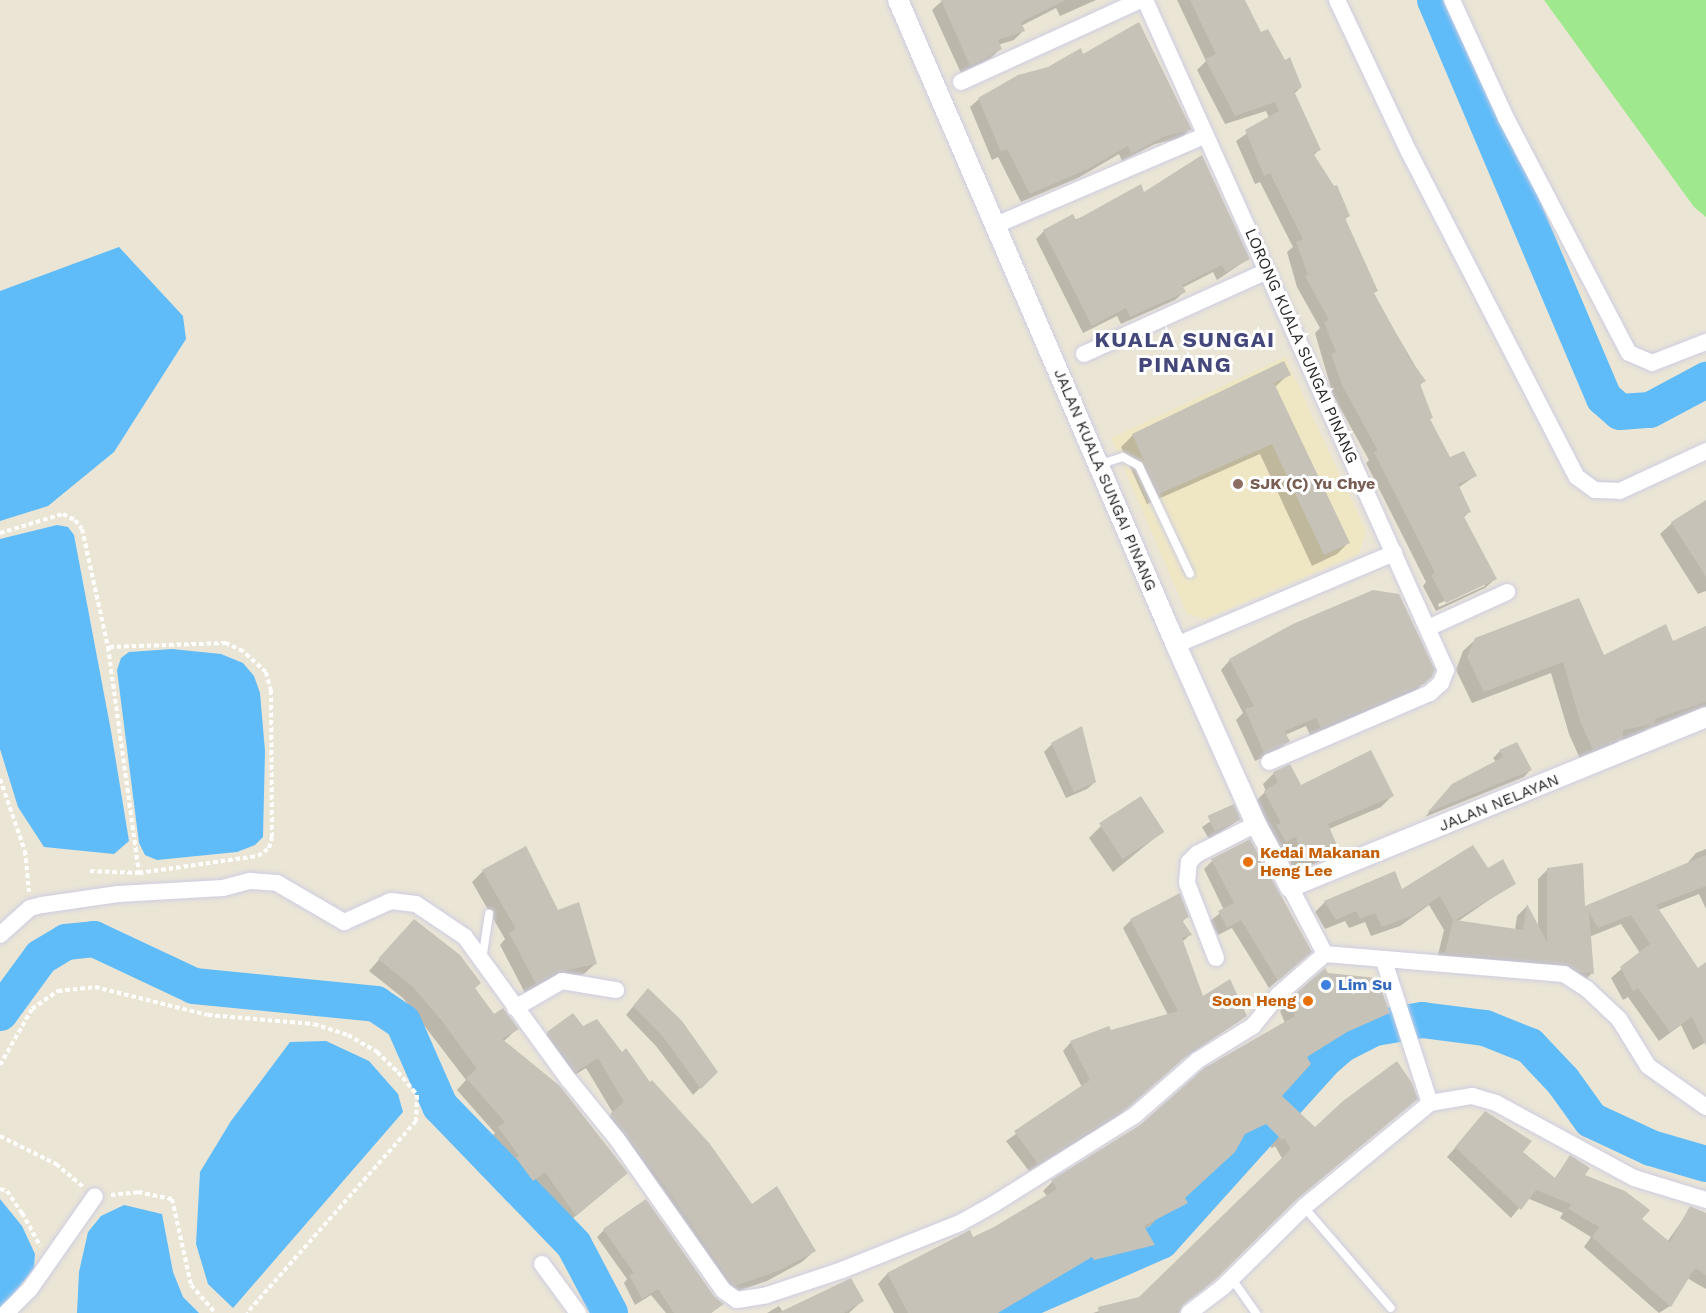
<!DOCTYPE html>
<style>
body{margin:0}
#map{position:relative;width:1706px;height:1313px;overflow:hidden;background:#ebe5d6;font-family:"Work Sans",sans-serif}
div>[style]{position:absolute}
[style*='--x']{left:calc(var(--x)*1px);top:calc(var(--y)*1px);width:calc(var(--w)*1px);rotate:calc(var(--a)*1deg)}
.education>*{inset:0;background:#efe7c4}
.green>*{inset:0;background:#a0e88d}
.water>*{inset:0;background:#5fbcf8}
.shadow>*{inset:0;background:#0003}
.river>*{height:36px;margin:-18px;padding:0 18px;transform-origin:18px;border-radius:18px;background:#5fbcf8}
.building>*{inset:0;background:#c6c2b7;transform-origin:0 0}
.path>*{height:4px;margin-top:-2px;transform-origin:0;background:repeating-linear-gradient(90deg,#fff 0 4.5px,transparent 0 7.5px)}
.roads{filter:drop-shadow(0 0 2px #cccde2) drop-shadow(0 0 2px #cccde2)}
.service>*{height:8px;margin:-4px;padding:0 4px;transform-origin:4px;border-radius:4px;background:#fff}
.minor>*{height:16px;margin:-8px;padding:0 8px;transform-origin:8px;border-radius:8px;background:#fff}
.tertiary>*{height:20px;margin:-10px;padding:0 10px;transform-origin:10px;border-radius:10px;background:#fff}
.dots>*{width:16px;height:16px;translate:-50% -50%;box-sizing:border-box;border:3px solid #fff;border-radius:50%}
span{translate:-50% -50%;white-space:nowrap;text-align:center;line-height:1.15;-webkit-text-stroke:6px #fff;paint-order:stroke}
.street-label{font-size:16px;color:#272727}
.education-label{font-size:16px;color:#785e54;font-weight:700}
.left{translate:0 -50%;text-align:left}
.food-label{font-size:16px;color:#c56008;font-weight:700}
.right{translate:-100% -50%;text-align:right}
.shop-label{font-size:16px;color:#366cbe;font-weight:700}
.district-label{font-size:22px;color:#44477a;font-weight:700;letter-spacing:1.5px}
</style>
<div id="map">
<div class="education">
<i style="clip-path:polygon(1285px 357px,1366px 531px,1359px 554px,1205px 619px,1187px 614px,1111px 438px)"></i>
</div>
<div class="green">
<i style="clip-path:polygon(1544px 0,1706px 0,1706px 217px,1694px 207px)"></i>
</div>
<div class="water">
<i style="clip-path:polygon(119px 247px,183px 316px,186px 339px,114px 452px,48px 506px,0 521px,0 291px)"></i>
<i style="clip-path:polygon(57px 525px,68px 527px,74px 535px,111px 731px,129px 841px,114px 854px,44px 847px,18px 807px,0 749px,0 539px)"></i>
<i style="clip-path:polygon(172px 649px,221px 654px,243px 663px,254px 676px,260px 693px,265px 751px,263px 837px,255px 845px,237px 852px,157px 860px,145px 855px,139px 843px,117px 670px,121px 658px,129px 652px)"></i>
<i style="clip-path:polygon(326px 1041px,369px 1061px,398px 1094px,403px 1112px,233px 1308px,208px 1284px,196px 1244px,200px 1172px,231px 1121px,290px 1042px)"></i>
<i style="clip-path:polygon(0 1199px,22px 1226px,35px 1254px,34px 1268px,0 1311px)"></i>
<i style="clip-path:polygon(124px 1205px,162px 1214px,173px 1272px,183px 1297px,199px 1313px,77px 1313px,79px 1272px,88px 1232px,101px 1216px)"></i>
</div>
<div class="shadow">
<i style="clip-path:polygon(943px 0,1096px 0,1060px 16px,1056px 8px,1021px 26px,1023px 31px,1014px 40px,998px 45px,1000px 49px,991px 58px,961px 73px,932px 10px)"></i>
<i style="clip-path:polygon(evenodd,1177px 0,1244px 0,1260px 34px,1301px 87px,1294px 94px,1319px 150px,1313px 156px,1349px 216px,1344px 220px,1373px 294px,1424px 381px,1419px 386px,1431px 418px,1429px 420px,1449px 459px,1475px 476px,1458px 488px,1469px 512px,1463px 518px,1495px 579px,1485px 588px,1436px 611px,1423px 586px,1426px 582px,1366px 463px,1369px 460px,1333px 395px,1315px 333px,1320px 328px,1297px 287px,1287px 252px,1293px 247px,1260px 182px,1255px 184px,1236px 141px,1269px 118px,1266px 111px,1225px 124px,1197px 70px,1206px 61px,1177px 0,1485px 583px,1485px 586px,1439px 607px,1438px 604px,1485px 583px)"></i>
<i style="clip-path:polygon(1048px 69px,1190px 129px,1181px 138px,1155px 144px,1122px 161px,1119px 154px,1078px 178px,1021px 202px,998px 157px,992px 160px,970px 107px,979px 99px)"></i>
<i style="clip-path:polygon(1143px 195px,1248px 259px,1217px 280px,1213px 272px,1182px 288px,1184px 292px,1175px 300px,1121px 324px,1117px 316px,1083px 333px,1036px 239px,1044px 231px)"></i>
<i style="clip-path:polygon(1289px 374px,1275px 387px,1348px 543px,1337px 554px,1312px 566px,1260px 454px,1147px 504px,1121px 447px,1133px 435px)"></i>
<i style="clip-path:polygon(1706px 511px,1706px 591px,1698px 594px,1660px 534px,1672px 523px)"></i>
<i style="clip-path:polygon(1706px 627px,1706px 708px,1647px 729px,1640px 736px,1619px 740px,1609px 750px,1581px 761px,1569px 734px,1551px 673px,1472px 703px,1456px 670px,1463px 651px,1476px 639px,1604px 657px,1672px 643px)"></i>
<i style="clip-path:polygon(1230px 660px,1431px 676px,1413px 693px,1311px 737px,1306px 726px,1285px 735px,1288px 741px,1278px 751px,1255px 761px,1236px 720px,1243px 713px,1221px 670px)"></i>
<i style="clip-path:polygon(1052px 744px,1095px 782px,1087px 789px,1066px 798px,1044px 752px)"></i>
<i style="clip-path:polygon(1500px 751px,1530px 770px,1524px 777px,1425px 817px,1446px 793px,1496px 762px,1493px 758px)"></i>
<i style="clip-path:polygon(1274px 773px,1300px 787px,1392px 796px,1381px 807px,1329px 829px,1336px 848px,1325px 859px,1294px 873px,1285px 847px,1275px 852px,1254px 803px,1266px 791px,1263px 784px)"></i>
<i style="clip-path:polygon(1233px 806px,1239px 820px,1209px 839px,1202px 827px)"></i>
<i style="clip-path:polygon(1101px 826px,1162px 832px,1113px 872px,1089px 838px)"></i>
<i style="clip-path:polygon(1706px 849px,1706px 909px,1699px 894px,1658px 910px,1698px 970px,1706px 964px,1706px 1042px,1693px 1050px,1681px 1025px,1659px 1041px,1628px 997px,1623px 1000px,1611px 978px,1640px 953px,1621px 924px,1589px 937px,1592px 973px,1582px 983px,1436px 963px,1444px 930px,1429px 905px,1400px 926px,1371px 936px,1365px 922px,1349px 928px,1345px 921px,1325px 929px,1315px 912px,1325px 902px,1394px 873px,1401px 891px,1488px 870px,1514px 883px,1457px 922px,1515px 930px,1517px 916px,1527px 906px,1538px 927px,1538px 879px,1548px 869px,1583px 908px,1686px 865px,1696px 853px)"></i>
<i style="clip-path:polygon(1212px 861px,1301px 960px,1269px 988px,1232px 928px,1218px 935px,1210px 921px,1224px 910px,1204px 869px)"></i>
<i style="clip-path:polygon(483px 871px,558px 912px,595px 964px,584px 974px,545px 982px,525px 993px,500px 945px,505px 939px,472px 882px)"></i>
<i style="clip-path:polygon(1187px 917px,1182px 922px,1190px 935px,1182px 942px,1202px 998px,1244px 1018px,1181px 1060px,1118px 1116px,1029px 1171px,1006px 1141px,1082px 1087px,1063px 1051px,1071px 1042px,1168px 1015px,1123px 928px,1131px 920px)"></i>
<i style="clip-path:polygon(404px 931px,473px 989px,494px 1016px,517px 1029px,503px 1042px,626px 1173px,565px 1225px,534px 1181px,522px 1190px,489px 1139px,495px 1133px,457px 1090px,466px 1080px,403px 998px,369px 971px)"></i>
<i style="clip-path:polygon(1327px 975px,1388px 1013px,1379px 1022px,1306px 1059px,1279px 1096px,1315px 1129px,1416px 1099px,1285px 1209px,1205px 1288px,1180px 1307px,1178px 1313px,1093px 1313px,1139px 1298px,1283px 1160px,1275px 1146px,1272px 1148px,1256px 1133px,1240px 1141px,1184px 1198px,1187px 1203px,1177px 1212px,1144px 1229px,1153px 1245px,1144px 1254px,1085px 1269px,1083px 1265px,1005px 1313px,894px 1313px,878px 1284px,887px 1274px,969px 1232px,972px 1239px,995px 1228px,1047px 1196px,1043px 1191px,1052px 1182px,1140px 1126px,1285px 1023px,1280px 1011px)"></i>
<i style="clip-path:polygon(641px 997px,716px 1072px,693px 1095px,656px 1046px,626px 1015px)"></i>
<i style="clip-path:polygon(582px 1028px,622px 1054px,752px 1206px,814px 1251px,802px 1262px,767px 1281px,723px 1296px,600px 1126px,613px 1113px,586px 1068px,564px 1082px,537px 1044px,548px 1033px)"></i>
<i style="clip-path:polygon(1486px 1113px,1530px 1141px,1521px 1152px,1554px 1179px,1563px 1167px,1583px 1176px,1667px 1242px,1691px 1208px,1706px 1214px,1706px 1289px,1687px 1278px,1670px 1306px,1659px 1313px,1584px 1247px,1591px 1237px,1560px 1218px,1563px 1213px,1527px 1198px,1511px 1218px,1447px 1157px)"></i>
<i style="clip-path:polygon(604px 1230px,713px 1297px,722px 1304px,711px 1313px,666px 1313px,651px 1295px,635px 1305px,624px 1283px,627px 1279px,597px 1237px)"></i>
<i style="clip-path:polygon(862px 1301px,849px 1313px,767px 1313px,779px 1306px,783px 1312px)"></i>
</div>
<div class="river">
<i style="--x:1435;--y:0;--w:432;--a:67"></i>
<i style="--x:1604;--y:398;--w:21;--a:41"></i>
<i style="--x:1620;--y:412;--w:30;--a:-4"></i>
<i style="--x:1650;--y:410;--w:64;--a:-28.2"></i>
<i style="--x:0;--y:1013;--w:69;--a:-53.8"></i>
<i style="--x:41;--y:957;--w:29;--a:-31"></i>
<i style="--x:66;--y:942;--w:28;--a:-6"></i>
<i style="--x:94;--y:939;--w:110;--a:25.2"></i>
<i style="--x:194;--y:986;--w:183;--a:5.6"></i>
<i style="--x:376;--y:1004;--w:32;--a:34"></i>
<i style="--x:403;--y:1022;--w:92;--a:66.2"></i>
<i style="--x:440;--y:1106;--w:193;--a:46"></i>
<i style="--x:574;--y:1245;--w:77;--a:62.1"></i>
<i style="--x:997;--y:1313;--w:179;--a:-23.7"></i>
<i style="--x:1161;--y:1241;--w:244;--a:-48"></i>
<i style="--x:1324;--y:1060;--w:23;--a:-41"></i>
<i style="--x:1341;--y:1045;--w:38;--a:-27"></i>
<i style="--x:1375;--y:1028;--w:48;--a:-9.7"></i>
<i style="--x:1422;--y:1020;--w:64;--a:7.2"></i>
<i style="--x:1485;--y:1028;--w:48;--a:21.8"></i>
<i style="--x:1530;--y:1046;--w:48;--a:46.7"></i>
<i style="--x:1563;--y:1081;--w:48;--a:54.3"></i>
<i style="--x:1591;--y:1120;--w:66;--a:25"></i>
<i style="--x:1651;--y:1148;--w:57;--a:16.2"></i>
</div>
<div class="building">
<i style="clip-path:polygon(941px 0,1066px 0,1021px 22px,1025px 31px,998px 40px,1002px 49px,970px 66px)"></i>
<i style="clip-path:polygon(1190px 0,1245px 0,1261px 32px,1268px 29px,1285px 60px,1290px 57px,1302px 87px,1294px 91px,1321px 150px,1313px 153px,1334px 186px,1337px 185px,1350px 216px,1345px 218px,1378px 291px,1374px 293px,1410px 359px,1426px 381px,1420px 384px,1433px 418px,1430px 419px,1450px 457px,1464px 451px,1477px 476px,1458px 484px,1471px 512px,1463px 515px,1497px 579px,1446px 603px,1431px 575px,1435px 573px,1374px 452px,1378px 451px,1342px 385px,1331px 354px,1336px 352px,1324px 322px,1329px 320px,1305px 276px,1308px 275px,1296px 242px,1303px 239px,1270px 173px,1264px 176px,1245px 130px,1279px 111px,1275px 102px,1235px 116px,1205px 59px,1216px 54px)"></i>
<i style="clip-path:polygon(1139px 22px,1192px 130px,1165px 136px,1131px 154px,1128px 146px,1088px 169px,1030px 194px,1007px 149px,1001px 152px,978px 98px,1018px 75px,1048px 67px,1081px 48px,1083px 54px)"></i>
<i style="clip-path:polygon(1202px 155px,1250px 259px,1226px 272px,1222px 265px,1182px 285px,1186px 292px,1157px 305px,1130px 317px,1126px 308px,1092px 326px,1043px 230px,1073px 214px,1076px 220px,1141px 184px,1144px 192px)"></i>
<i style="clip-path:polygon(1284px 361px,1291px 375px,1274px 383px,1350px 543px,1324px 555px,1272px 444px,1159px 494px,1132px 434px)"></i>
<i style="clip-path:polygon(1706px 500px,1706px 577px,1671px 522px)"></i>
<i style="clip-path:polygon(1373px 590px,1399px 594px,1435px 670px,1432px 677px,1424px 684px,1321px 728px,1316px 718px,1285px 731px,1290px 742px,1264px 753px,1245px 709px,1254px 706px,1229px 659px,1293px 624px)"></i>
<i style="clip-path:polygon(1579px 598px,1604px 655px,1666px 624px,1673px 641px,1706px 626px,1706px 702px,1655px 719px,1654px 724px,1623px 730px,1623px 738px,1593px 750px,1580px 721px,1563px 662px,1484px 692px,1467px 657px,1475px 638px)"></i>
<i style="clip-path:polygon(1082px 726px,1096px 782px,1074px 792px,1051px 743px)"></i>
<i style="clip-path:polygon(1517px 742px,1532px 770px,1427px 813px,1452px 784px,1503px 757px,1499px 750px)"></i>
<i style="clip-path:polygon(1371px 750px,1394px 796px,1328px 824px,1338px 848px,1305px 862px,1296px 837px,1286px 842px,1276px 825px,1281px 823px,1264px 791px,1278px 782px,1273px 772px,1290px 764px,1301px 785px)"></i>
<i style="left:1141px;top:796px;width:43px;height:50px;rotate:57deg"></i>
<i style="left:1234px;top:804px;width:17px;height:29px;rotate:66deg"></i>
<i style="clip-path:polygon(1250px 839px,1312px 952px,1278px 981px,1241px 920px,1227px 928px,1218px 911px,1234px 903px,1211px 859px)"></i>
<i style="clip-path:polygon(1473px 845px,1488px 868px,1503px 859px,1516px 884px,1455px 920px,1523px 930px,1527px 904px,1547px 942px,1547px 868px,1583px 863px,1585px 906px,1706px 855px,1706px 886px,1656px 905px,1698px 968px,1706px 962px,1706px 1046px,1692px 1017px,1670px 1032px,1638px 988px,1633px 991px,1620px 967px,1650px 944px,1631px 915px,1598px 928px,1589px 912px,1594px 974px,1580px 972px,1565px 964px,1445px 953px,1453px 920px,1440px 896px,1412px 916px,1382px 927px,1375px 913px,1360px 919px,1356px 911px,1336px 920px,1324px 901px,1395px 871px,1402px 889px)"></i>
<i style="clip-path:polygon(526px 846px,558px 910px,579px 902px,597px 964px,557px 972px,536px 984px,509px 933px,516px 929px,482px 870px)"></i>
<i style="clip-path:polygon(1180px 893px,1189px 917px,1182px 920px,1192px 935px,1182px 938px,1203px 996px,1230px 979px,1247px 1016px,1191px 1052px,1128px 1108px,1038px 1164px,1014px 1131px,1090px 1080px,1070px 1041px,1109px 1026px,1111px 1030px,1178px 1011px,1130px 919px)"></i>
<i style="clip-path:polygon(414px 919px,460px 955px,481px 983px,475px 988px,494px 1014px,503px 1008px,519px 1029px,502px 1039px,560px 1086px,628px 1173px,576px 1216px,545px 1172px,533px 1181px,516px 1158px,519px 1156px,498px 1127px,505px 1122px,466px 1078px,477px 1069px,442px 1021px,413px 987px,378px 959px)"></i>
<i style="clip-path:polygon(1325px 968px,1328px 973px,1377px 978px,1390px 1013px,1347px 1032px,1307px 1057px,1311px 1064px,1282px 1096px,1315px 1127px,1343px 1101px,1397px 1061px,1412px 1083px,1418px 1099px,1297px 1199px,1216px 1279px,1183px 1305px,1179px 1313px,1099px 1313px,1098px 1307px,1139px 1297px,1291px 1149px,1284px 1138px,1282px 1140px,1266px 1124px,1245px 1134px,1235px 1152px,1185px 1198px,1188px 1203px,1144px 1226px,1155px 1245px,1094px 1260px,1092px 1257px,998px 1313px,908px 1313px,887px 1273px,970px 1230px,973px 1237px,994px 1227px,1057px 1189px,1051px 1180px,1140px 1125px,1204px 1068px,1295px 1016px,1288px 1000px)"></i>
<i style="clip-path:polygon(648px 988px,682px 1021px,718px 1072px,701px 1089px,664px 1038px,633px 1006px)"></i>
<i style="clip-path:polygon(573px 1013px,583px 1026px,597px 1019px,622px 1052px,626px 1048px,650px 1082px,652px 1080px,710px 1144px,752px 1204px,777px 1186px,816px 1251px,780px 1270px,735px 1286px,731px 1282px,665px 1186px,610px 1114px,624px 1102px,598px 1058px,576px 1072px,547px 1032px)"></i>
<i style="clip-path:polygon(1485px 1111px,1532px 1141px,1523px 1152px,1555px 1178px,1570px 1155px,1590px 1168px,1585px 1175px,1625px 1191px,1650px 1210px,1642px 1219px,1670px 1242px,1690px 1206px,1706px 1213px,1706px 1275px,1695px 1268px,1671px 1307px,1592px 1237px,1599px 1227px,1568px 1209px,1571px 1204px,1536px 1190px,1521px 1210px,1455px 1147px)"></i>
<i style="clip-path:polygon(646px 1199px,714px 1296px,724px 1304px,711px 1313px,674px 1313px,658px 1289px,642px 1299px,629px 1275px,634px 1273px,603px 1229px)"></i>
<i style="clip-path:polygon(851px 1278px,864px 1301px,844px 1313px,778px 1313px)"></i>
</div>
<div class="path">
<i style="--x:0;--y:533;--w:66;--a:-16.8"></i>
<i style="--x:63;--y:514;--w:13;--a:27"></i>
<i style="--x:75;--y:520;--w:11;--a:52"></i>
<i style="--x:82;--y:529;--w:121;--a:77.6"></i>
<i style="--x:108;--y:647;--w:228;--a:82.2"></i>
<i style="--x:0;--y:779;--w:76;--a:70.9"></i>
<i style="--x:25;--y:851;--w:41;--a:84.4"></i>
<i style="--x:90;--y:871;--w:49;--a:2.3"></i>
<i style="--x:139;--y:873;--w:120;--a:-8.1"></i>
<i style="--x:258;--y:856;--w:14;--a:-36"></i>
<i style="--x:269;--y:848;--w:11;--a:-75"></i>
<i style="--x:272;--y:837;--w:146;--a:-90.4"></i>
<i style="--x:271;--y:691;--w:20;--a:-105"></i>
<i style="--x:266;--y:672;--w:31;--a:-138"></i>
<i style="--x:243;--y:651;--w:19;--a:-155"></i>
<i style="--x:226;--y:643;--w:118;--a:178.1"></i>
<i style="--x:0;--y:1065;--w:64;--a:-60.3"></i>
<i style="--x:32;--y:1009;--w:32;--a:-35"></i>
<i style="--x:58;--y:991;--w:37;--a:-6"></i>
<i style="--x:95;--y:987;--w:116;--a:13.9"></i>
<i style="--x:208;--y:1015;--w:106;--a:4.9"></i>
<i style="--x:314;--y:1024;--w:36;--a:18"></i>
<i style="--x:348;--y:1035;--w:34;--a:30"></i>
<i style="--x:377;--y:1052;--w:29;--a:44"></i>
<i style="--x:398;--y:1072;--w:30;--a:50"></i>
<i style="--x:417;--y:1095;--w:26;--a:92"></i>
<i style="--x:416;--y:1121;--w:256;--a:131.4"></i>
<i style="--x:0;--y:1136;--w:63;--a:26.6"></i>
<i style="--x:56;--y:1164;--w:35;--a:40"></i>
<i style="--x:0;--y:1189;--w:7;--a:16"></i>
<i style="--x:7;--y:1191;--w:27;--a:56"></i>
<i style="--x:22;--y:1213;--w:38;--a:61"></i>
<i style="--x:111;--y:1195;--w:27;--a:-6"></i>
<i style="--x:138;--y:1192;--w:35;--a:12"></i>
<i style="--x:172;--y:1199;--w:88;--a:77.5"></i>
<i style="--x:191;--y:1285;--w:37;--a:49"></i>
</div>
<div class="roads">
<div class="service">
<i style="--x:1098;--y:465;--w:26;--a:-18"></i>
<i style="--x:1123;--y:457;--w:18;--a:29"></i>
<i style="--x:1139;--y:466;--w:119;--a:64.7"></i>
<i style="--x:482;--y:960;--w:47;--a:-81.3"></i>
<i style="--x:1304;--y:1207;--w:133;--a:49.3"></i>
<i style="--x:1232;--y:1279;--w:42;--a:54.8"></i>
</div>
<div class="minor">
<i style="--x:1145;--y:0;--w:735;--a:65.81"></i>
<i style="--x:1446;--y:670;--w:14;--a:111"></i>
<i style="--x:1441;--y:683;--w:15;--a:138"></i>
<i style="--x:1430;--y:693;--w:175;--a:156.8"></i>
<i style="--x:1337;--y:0;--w:168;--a:64.7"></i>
<i style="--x:1409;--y:152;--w:366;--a:62.7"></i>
<i style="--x:1577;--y:477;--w:22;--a:36"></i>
<i style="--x:1595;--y:490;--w:25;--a:2"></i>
<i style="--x:1620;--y:491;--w:95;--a:-24.9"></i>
<i style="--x:1452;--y:0;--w:130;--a:65.4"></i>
<i style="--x:1506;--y:118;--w:265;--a:62.4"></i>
<i style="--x:1629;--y:353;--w:25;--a:23"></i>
<i style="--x:1652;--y:363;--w:58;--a:-21.3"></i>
<i style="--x:961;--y:82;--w:198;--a:-24.5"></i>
<i style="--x:996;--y:225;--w:228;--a:-23.2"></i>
<i style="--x:1084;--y:354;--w:201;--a:-24.4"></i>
<i style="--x:1428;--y:628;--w:87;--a:-24.5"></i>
<i style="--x:1176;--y:645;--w:237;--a:-22.9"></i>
<i style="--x:1290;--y:887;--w:76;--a:62.4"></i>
<i style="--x:0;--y:935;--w:40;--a:-42"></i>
<i style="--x:30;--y:908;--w:12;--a:-14"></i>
<i style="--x:42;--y:905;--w:77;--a:-8.2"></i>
<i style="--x:118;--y:894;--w:105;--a:-3.3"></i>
<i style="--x:223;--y:888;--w:28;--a:-15"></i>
<i style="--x:250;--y:881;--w:27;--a:4"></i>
<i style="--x:277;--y:883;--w:78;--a:30.2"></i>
<i style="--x:344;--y:922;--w:51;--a:-24.1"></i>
<i style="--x:391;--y:901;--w:25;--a:7"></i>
<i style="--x:416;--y:904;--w:59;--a:34"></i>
<i style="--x:465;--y:937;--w:177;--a:54"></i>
<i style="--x:569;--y:1080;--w:76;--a:50.9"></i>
<i style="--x:617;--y:1139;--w:184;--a:54.9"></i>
<i style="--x:723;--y:1290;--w:17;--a:36"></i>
<i style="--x:737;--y:1300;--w:30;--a:-9"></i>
<i style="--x:767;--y:1295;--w:79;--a:-18.4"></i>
<i style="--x:842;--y:1270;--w:127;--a:-21.7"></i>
<i style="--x:960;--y:1223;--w:39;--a:-29"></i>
<i style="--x:994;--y:1204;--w:165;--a:-32.2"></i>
<i style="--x:1134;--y:1116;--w:85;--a:-41.2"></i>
<i style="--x:1198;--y:1060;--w:65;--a:-31.7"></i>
<i style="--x:1253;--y:1026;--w:40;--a:-51"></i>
<i style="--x:1278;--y:995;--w:62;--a:-41.1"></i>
<i style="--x:1325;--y:954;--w:240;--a:4.8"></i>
<i style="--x:1564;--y:974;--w:27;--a:33"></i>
<i style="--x:1587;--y:989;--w:44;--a:43.2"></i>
<i style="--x:1619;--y:1019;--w:55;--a:58.3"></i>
<i style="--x:1648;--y:1066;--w:71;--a:35.3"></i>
<i style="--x:1216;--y:958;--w:80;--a:-111.1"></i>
<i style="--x:1187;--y:883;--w:21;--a:-85"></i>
<i style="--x:1189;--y:862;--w:11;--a:-45"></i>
<i style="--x:1197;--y:854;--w:66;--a:-27"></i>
<i style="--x:1384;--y:961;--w:149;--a:72.1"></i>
<i style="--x:1430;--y:1103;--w:43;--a:-9.5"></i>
<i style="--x:1472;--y:1096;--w:25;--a:16"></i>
<i style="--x:1496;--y:1103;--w:157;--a:28.5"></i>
<i style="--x:1634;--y:1178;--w:75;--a:17"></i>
<i style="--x:515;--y:1008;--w:54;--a:-29.9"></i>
<i style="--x:562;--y:981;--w:55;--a:9.5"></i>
<i style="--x:542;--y:1264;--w:61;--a:53.7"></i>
<i style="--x:6;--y:1313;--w:34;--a:-45"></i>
<i style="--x:30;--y:1289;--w:113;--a:-55"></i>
<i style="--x:1189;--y:1313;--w:43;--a:-37.4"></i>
<i style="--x:1223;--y:1287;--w:114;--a:-44.6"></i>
<i style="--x:1304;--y:1207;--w:163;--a:-39.5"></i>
</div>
<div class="tertiary">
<i style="--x:898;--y:0;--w:702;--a:66.68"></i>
<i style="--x:1176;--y:645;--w:196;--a:65.9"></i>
<i style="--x:1256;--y:824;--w:72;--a:61.6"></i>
<i style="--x:1290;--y:887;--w:449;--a:-22.2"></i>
</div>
</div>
<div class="dots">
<i style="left:1238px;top:484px;background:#8d6e63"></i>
<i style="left:1248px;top:862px;background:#e8710a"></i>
<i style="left:1326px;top:985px;background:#3f7fe0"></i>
<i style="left:1308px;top:1001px;background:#e8710a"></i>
</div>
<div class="street-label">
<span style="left:1301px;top:346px;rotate:66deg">LORONG KUALA SUNGAI PINANG</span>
<span style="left:1105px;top:480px;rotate:67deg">JALAN KUALA SUNGAI PINANG</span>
<span style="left:1499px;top:803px;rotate:-22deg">JALAN NELAYAN</span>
</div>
<div class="education-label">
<span class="left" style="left:1250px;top:484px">SJK (C) Yu Chye</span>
</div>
<div class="food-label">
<span class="left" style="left:1260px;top:862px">Kedai Makanan<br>Heng Lee</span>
<span class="right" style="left:1296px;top:1001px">Soon Heng</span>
</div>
<div class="shop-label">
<span class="left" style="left:1338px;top:985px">Lim Su</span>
</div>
<div class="district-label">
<span style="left:1185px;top:352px">KUALA SUNGAI<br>PINANG</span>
</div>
</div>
